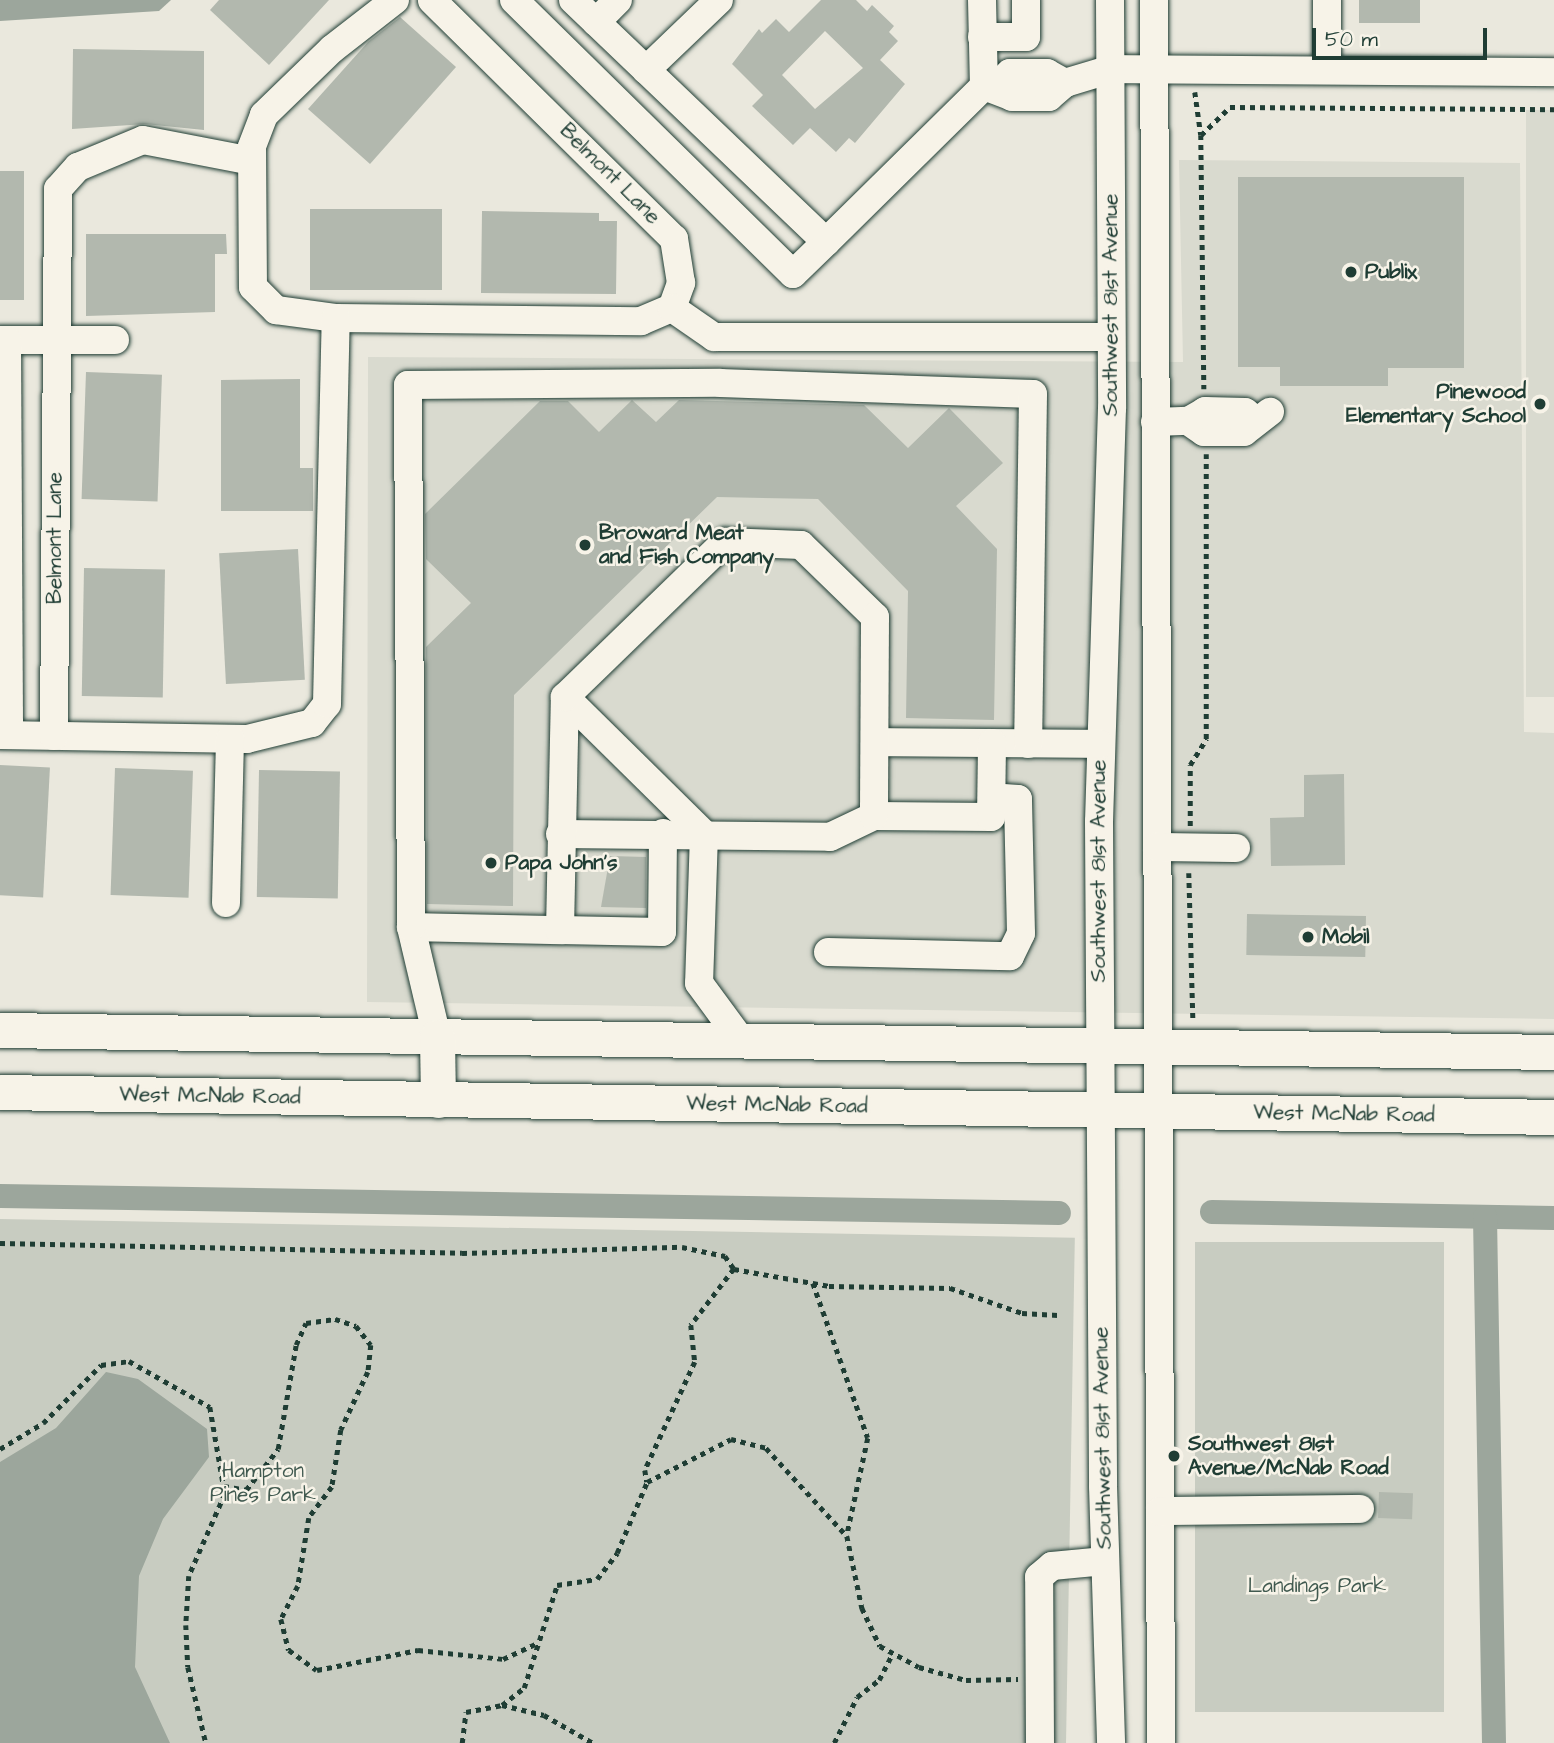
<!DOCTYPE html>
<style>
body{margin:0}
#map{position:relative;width:1554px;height:1743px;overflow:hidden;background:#eae8dd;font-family:"Architects Daughter",sans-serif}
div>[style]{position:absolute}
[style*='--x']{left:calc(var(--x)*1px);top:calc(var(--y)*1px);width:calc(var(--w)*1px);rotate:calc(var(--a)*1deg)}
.built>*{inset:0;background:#d9dacf;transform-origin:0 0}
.green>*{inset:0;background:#c8ccc1;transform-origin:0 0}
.water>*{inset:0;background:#9ca69c}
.canal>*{height:24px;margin:-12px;padding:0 12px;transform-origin:12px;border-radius:12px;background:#9ca69c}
.building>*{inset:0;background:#b2b8ae;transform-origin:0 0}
.path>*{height:4.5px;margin-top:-2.25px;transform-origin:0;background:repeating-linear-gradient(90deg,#1f3d34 0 5px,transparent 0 10px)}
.roads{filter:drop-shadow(0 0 2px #1f3d34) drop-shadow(0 0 2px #1f3d34)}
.minor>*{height:28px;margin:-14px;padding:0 14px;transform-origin:14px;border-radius:14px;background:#f7f3e8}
.major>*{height:35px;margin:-17.5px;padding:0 17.5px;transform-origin:17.5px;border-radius:17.5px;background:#f7f3e8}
.dots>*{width:19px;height:19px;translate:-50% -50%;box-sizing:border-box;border:4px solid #f7f3e8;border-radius:50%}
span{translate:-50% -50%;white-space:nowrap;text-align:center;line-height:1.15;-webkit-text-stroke:5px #f7f3e8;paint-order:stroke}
.street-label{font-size:21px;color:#1f3d34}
.poi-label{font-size:21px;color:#1f3d34;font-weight:700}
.left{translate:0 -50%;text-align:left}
.right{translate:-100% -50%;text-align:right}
.park-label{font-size:21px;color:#415a50}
.scale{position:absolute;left:1312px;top:28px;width:175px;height:32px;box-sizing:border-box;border:4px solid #1f3d34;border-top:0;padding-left:9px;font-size:21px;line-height:24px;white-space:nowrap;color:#1f3d34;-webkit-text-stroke:5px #f7f3e8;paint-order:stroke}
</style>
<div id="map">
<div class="built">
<i style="left:1526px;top:110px;width:28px;height:587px"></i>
<i style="clip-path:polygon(1179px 160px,1520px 163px,1524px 732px,1554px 733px,1554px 1019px,367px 1002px,368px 357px,1183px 362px)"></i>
</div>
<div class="green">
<i style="left:0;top:1219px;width:1075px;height:524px;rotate:1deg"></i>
<i style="left:1444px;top:1242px;width:470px;height:249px;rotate:90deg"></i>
</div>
<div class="water">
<i style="clip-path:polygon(0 0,171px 0,159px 11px,0 21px)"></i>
<i style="clip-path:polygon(106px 1372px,138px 1379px,207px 1429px,209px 1457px,163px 1519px,139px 1576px,135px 1667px,170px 1743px,0 1743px,0 1462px,56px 1428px)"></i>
</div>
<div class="canal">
<i style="--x:0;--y:1196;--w:1059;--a:0.92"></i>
<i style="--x:1212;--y:1212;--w:342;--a:1"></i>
<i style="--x:1485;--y:1217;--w:526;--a:89.02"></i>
</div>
<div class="building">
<i style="clip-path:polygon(219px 0,329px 0,269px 65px,210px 10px)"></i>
<i style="clip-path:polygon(evenodd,821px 0,856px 0,867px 11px,872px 5px,894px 26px,889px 32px,898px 41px,880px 60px,905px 84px,855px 143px,849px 138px,836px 152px,810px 128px,793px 145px,752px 106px,763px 95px,732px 64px,759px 29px,762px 33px,776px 19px,789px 32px,821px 0,825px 31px,863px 68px,815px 109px,782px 75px,825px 31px)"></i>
<i style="left:1359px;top:0;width:61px;height:23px"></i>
<i style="clip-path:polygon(400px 17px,456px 67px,370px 164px,308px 109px,368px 42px)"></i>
<i style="clip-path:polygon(73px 49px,204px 51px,204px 130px,145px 124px,72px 129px)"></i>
<i style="left:0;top:171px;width:24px;height:129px"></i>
<i style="clip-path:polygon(1238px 177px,1464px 177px,1464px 368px,1388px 368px,1388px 386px,1280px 386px,1280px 367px,1238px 367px)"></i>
<i style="left:310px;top:209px;width:132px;height:81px"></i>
<i style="clip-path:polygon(482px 211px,599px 213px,599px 221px,617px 221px,616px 294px,481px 293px)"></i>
<i style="clip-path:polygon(86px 234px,226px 234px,227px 254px,215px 254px,215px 312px,86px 316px)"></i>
<i style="left:86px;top:372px;width:76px;height:127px;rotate:2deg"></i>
<i style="clip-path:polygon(300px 379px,300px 468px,313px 468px,313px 511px,221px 511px,221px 380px)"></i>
<i style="clip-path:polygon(632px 400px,656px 422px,679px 400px,864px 405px,908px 448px,949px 408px,1003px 463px,956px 506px,997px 549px,994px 720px,906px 718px,908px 591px,818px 499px,717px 497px,514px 695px,513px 906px,427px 904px,426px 647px,471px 603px,426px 559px,425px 514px,540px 401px,568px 401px,599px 432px)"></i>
<i style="left:298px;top:549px;width:131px;height:79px;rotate:87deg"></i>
<i style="left:84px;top:568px;width:81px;height:128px;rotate:1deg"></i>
<i style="left:0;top:765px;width:50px;height:130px;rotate:3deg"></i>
<i style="left:115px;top:768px;width:78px;height:127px;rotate:2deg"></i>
<i style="left:259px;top:770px;width:81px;height:127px;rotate:1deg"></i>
<i style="clip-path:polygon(1344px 774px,1345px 865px,1271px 866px,1270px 818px,1304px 817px,1304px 775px)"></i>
<i style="clip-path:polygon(610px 856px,646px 857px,646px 908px,601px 907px)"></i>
<i style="left:1247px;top:914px;width:119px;height:41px;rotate:1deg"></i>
<i style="left:1379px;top:1492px;width:34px;height:26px;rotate:2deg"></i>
</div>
<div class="path">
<i style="--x:1195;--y:92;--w:43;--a:82.1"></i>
<i style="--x:1201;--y:135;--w:40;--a:-44"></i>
<i style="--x:1230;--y:107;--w:324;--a:0.4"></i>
<i style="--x:1201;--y:135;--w:254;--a:89.3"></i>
<i style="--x:1190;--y:826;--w:61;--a:-90"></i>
<i style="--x:1190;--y:765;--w:31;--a:-58"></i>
<i style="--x:1206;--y:739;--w:285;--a:-90"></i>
<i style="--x:1189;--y:873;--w:147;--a:88.4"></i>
<i style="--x:0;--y:1243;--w:462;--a:1.2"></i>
<i style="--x:462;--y:1253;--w:220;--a:-1.6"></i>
<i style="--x:682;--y:1247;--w:44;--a:11.8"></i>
<i style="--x:725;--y:1256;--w:16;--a:55"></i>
<i style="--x:734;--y:1269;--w:71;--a:127.5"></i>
<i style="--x:691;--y:1325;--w:37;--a:84"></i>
<i style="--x:695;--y:1362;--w:119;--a:114.8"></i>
<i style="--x:645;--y:1470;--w:12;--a:81"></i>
<i style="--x:734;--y:1269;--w:97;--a:10.1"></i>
<i style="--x:829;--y:1286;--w:121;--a:0.9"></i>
<i style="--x:950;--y:1288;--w:76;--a:19.1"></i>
<i style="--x:1022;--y:1313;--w:36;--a:3"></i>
<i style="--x:813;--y:1283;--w:164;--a:70.5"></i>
<i style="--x:868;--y:1438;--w:99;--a:102.2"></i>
<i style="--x:0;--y:1449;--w:50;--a:-31.2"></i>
<i style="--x:43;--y:1423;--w:82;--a:-45"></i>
<i style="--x:101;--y:1365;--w:28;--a:-8"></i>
<i style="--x:129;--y:1361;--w:93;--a:29.6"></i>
<i style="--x:210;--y:1407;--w:88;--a:80.2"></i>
<i style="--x:225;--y:1494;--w:90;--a:113.7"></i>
<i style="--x:189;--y:1576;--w:49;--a:93.5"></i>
<i style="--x:186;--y:1625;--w:42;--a:87.3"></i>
<i style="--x:188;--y:1667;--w:78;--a:76.7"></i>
<i style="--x:224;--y:1486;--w:22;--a:10"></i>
<i style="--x:246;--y:1490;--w:52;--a:-52"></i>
<i style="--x:278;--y:1449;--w:106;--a:-80.2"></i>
<i style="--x:296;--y:1345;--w:24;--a:-66"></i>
<i style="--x:306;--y:1323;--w:29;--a:-8"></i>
<i style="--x:335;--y:1319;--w:22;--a:18"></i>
<i style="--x:356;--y:1326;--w:24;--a:52"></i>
<i style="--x:371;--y:1345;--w:27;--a:96"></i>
<i style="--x:368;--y:1372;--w:64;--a:115"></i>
<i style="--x:341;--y:1430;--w:58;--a:99"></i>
<i style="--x:332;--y:1487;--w:39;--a:127"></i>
<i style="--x:309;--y:1518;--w:69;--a:99.2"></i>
<i style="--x:298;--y:1586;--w:37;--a:117"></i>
<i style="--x:281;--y:1619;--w:32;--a:76"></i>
<i style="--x:289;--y:1650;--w:34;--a:36"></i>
<i style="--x:317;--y:1670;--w:103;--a:-11.2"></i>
<i style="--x:418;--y:1650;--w:85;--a:6"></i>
<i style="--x:503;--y:1659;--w:38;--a:-25"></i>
<i style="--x:502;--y:1705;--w:43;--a:13.4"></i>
<i style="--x:544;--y:1715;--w:56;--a:29.7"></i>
<i style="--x:462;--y:1743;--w:31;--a:-83"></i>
<i style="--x:466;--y:1712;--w:37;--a:-11"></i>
<i style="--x:502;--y:1705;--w:28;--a:-38"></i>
<i style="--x:524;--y:1688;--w:108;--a:-72.2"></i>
<i style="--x:557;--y:1585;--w:40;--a:-8.5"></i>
<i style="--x:597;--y:1579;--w:33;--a:-52"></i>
<i style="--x:617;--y:1553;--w:77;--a:-67.1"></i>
<i style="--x:647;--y:1482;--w:94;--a:-27.1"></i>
<i style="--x:731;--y:1439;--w:36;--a:14"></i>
<i style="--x:766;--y:1448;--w:120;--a:47.4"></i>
<i style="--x:847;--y:1536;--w:74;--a:78.2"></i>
<i style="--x:862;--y:1608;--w:42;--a:64.7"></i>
<i style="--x:880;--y:1646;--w:44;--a:28.3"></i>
<i style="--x:919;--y:1667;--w:49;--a:15.5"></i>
<i style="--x:966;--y:1680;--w:52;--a:-1.1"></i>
<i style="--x:834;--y:1743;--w:51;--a:-63.4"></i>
<i style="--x:857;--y:1697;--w:28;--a:-38"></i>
<i style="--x:879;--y:1680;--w:30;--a:-63"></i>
</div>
<div class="roads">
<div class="minor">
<i style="--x:395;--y:0;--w:80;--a:142.1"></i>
<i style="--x:332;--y:49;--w:95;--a:135.9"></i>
<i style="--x:264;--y:115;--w:34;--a:111"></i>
<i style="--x:252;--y:147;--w:140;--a:89.6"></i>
<i style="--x:253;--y:287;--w:33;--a:45"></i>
<i style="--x:276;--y:310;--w:61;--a:7.6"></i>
<i style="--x:336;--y:318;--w:305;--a:0.6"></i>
<i style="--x:641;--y:321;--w:34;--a:-23"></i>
<i style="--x:672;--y:308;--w:27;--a:-70"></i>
<i style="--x:681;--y:283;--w:45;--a:-99"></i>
<i style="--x:674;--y:239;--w:340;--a:-135.4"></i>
<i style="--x:514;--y:0;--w:391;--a:44.5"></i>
<i style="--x:793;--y:274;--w:46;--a:-44.1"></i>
<i style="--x:573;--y:0;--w:350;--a:43.7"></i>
<i style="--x:826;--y:242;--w:222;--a:-44.6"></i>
<i style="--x:984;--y:86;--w:30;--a:21"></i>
<i style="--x:1012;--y:97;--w:37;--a:0"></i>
<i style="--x:1049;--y:97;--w:21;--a:-41"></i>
<i style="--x:1065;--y:83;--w:48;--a:-16.9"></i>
<i style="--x:1111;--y:69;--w:443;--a:0.4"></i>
<i style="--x:982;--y:0;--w:86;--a:88.7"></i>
<i style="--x:1110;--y:0;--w:408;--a:89.7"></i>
<i style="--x:1112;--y:408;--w:414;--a:91.8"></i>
<i style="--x:1099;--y:822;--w:664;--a:89.65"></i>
<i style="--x:1103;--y:1486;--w:257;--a:88.2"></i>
<i style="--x:1154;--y:0;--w:1743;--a:89.77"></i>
<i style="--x:596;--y:22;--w:31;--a:-45"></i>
<i style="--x:982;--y:37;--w:44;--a:0"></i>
<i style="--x:1026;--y:37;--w:37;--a:-90"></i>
<i style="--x:1327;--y:69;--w:69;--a:-90"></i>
<i style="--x:646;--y:70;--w:101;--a:-43.8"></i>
<i style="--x:996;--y:86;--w:19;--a:-43"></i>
<i style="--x:1010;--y:73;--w:37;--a:0"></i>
<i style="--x:1047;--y:73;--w:21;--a:29"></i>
<i style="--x:672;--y:308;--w:51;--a:34.6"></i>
<i style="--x:714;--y:337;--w:397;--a:0"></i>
<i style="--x:0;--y:340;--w:115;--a:0"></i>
<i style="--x:7;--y:340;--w:395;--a:89.7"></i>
<i style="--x:1188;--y:421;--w:19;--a:35"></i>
<i style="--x:1204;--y:432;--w:40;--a:0"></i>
<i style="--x:1244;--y:432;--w:33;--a:-38"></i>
<i style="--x:1155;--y:422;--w:33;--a:-2"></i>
<i style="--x:1188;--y:421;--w:20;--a:-30"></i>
<i style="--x:1205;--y:411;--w:40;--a:1.4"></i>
<i style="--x:1245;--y:412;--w:13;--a:39"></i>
<i style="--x:565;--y:697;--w:195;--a:44.6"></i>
<i style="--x:704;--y:834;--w:149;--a:91.9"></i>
<i style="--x:699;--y:983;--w:74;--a:53.7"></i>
<i style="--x:0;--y:735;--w:247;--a:0.9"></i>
<i style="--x:247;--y:739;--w:67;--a:-13.8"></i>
<i style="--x:312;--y:723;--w:24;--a:-52"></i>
<i style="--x:327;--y:704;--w:386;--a:-88.7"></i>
<i style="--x:54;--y:736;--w:547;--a:-89.58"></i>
<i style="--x:58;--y:189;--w:30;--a:-48"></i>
<i style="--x:78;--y:167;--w:70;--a:-22.6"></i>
<i style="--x:143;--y:140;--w:111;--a:10.9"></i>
<i style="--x:877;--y:742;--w:222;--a:0.5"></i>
<i style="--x:560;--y:834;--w:270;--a:0.6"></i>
<i style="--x:830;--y:837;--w:49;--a:-25.5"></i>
<i style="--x:874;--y:816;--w:117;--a:0.5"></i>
<i style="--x:991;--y:817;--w:74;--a:-89.2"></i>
<i style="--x:1157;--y:847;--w:79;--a:0.7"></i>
<i style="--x:226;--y:903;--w:164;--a:-88.6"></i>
<i style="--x:411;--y:927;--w:149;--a:1.2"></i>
<i style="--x:560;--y:930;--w:233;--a:-88.8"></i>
<i style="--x:565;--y:697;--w:223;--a:-44.1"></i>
<i style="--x:725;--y:542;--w:76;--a:2.3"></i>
<i style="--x:801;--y:545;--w:103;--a:44.2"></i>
<i style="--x:875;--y:617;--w:199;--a:90.3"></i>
<i style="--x:560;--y:930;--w:102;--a:1.1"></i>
<i style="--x:662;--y:932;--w:99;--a:-89.4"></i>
<i style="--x:828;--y:952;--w:182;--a:1.3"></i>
<i style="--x:1010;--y:956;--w:25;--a:-64"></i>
<i style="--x:1021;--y:933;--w:134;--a:-91.3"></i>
<i style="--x:1018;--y:799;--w:26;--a:-176"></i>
<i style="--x:437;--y:1037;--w:113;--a:-103.3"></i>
<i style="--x:411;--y:927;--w:542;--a:-90.32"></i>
<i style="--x:408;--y:385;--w:312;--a:-0.4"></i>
<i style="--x:720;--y:383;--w:313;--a:2"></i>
<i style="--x:1033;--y:394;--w:350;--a:90.8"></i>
<i style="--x:1160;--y:1511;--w:200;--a:-0.6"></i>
<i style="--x:1040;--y:1743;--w:166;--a:-90.3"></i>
<i style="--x:1039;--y:1577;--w:17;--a:-40"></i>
<i style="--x:1052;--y:1566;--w:53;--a:-5.4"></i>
</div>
<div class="major">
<i style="--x:0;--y:1030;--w:1554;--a:0.81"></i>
<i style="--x:437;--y:1037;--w:63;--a:89.1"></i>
<i style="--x:0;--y:1092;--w:1554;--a:0.92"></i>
</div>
</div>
<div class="dots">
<i style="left:1351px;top:272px;background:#1f3d34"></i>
<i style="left:1540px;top:404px;background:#1f3d34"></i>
<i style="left:585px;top:545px;background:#1f3d34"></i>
<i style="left:491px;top:863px;background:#1f3d34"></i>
<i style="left:1308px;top:937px;background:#1f3d34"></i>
<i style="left:1174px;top:1456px;background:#1f3d34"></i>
</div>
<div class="street-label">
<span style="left:610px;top:174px;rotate:45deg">Belmont Lane</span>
<span style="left:1111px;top:305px;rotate:-90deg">Southwest 81st Avenue</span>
<span style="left:55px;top:538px;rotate:-90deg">Belmont Lane</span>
<span style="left:1099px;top:871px;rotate:-90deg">Southwest 81st Avenue</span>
<span style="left:210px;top:1096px;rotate:1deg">West McNab Road</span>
<span style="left:777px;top:1105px;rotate:1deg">West McNab Road</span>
<span style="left:1344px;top:1114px;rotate:1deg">West McNab Road</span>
<span style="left:1103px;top:1438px;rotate:-91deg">Southwest 81st Avenue</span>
</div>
<div class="poi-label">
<span class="left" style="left:1365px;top:272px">Publix</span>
<span class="right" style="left:1526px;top:404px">Pinewood<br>Elementary School</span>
<span class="left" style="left:599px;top:545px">Broward Meat<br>and Fish Company</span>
<span class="left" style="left:505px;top:863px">Papa John's</span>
<span class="left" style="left:1322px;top:937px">Mobil</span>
<span class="left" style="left:1188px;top:1456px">Southwest 81st<br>Avenue/McNab Road</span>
</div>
<div class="park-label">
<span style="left:263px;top:1483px">Hampton<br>Pines Park</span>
<span style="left:1317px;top:1586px">Landings Park</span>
</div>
<div class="scale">50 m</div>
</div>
